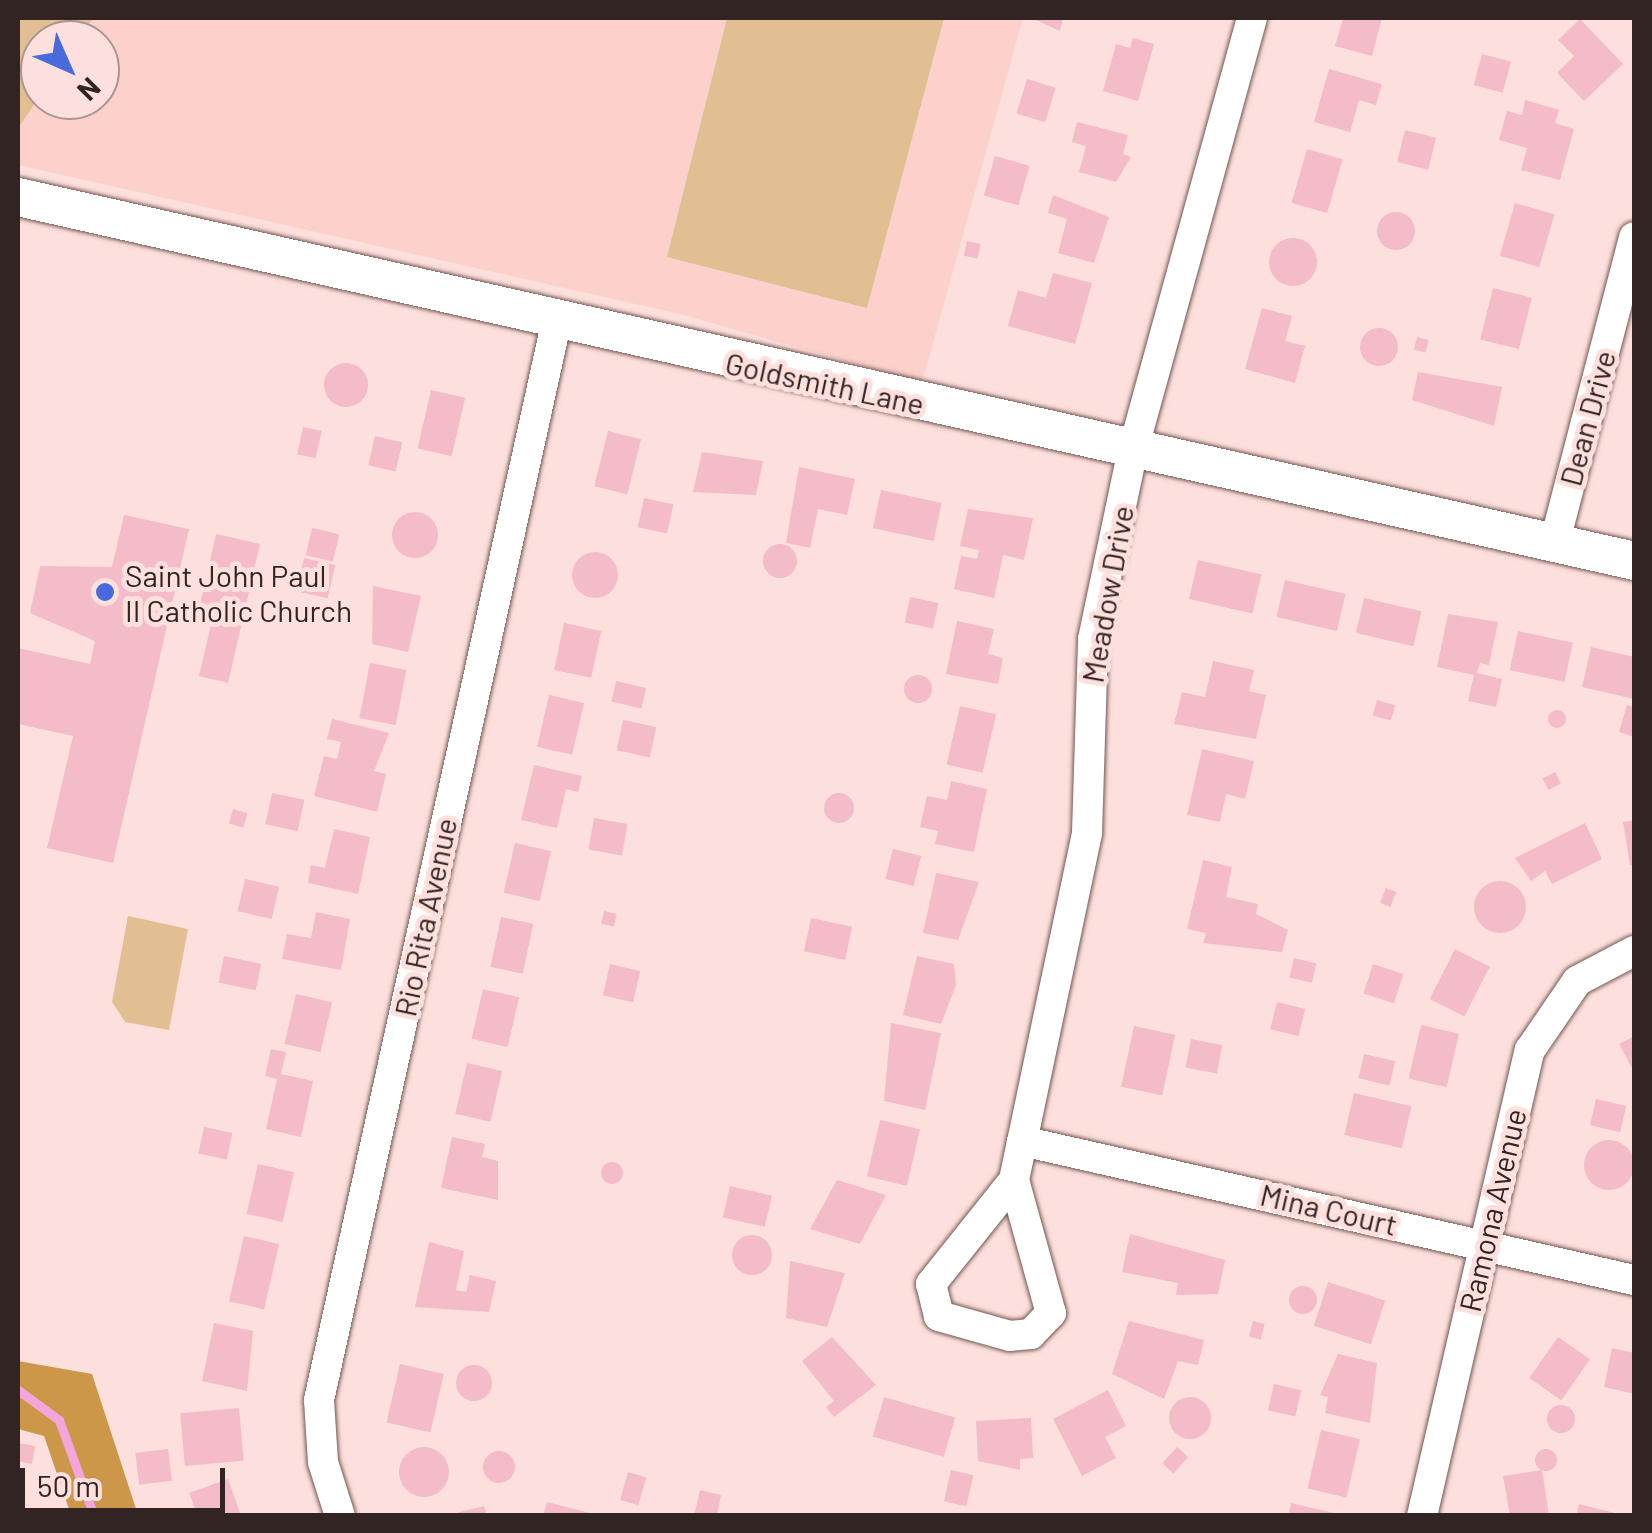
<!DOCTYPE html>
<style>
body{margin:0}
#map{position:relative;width:1652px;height:1533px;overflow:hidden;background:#fde0dd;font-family:Barlow,sans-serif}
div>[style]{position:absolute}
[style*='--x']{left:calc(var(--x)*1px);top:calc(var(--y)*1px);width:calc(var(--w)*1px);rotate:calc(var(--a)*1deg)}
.built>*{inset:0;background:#fcd0cb}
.green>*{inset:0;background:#e1bf93}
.forest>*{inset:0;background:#cd974a}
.stream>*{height:9px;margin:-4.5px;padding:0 4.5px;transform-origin:4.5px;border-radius:4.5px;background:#f4a5db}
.building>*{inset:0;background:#f4bbc8;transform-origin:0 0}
.round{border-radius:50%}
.roads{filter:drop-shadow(0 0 2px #735652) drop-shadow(0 0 2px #735652)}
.minor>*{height:30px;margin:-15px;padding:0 15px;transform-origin:15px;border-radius:15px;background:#fff}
.tertiary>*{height:38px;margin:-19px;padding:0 19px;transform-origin:19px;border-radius:19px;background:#fff}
.dots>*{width:28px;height:28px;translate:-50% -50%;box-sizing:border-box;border:5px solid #fde0dd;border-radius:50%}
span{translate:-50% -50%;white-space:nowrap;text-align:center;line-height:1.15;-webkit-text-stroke:10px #fde0dd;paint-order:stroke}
.street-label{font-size:30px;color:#312423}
.poi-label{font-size:30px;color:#312423}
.left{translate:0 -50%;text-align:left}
.frame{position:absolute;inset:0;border:20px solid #312423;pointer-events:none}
.north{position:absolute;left:20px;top:20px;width:100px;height:100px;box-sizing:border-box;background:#fde0dd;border:2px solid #ab9593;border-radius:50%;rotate:135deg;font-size:28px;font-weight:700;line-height:40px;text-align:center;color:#312423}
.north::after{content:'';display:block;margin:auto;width:35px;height:45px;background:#486add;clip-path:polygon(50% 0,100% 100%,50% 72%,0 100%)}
.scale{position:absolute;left:20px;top:1468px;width:205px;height:45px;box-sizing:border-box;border:5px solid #312423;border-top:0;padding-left:12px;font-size:30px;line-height:35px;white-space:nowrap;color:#312423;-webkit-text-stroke:8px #fde0dd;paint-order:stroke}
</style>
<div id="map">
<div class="built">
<i style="clip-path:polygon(evenodd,18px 18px,1023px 18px,922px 383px,680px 314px,18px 165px,18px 18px,40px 40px,100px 40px,100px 100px,40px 100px,40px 40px)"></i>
</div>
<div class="green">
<i style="clip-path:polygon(18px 18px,93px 18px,78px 40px,40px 40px,40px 96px,18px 128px)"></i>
<i style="clip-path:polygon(727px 18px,944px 18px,867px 308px,667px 257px)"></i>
<i style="clip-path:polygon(128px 916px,188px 929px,169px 1030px,125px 1022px,112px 1002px)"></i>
</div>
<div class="forest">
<i style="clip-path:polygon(18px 1361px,92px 1374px,138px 1515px,71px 1515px,44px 1436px,18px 1429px)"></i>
</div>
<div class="stream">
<i style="--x:18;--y:1390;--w:51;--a:36.2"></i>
<i style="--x:59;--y:1420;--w:102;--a:70"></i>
</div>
<div class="building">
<i style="clip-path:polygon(1032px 18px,1063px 18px,1060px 31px)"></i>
<i style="clip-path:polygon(1343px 18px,1382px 18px,1372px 56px,1335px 46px)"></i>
<i style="clip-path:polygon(1580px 19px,1623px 64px,1584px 101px,1557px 73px,1574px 56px,1558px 40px)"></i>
<i style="clip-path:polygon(1133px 38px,1154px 44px,1138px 101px,1103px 91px,1116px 44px,1130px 48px)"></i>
<i style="left:1482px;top:54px;width:30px;height:32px;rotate:15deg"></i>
<i style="clip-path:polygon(1329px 69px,1382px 84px,1376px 105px,1359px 100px,1350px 132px,1314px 122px)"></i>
<i style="left:1027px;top:79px;width:30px;height:36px;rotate:17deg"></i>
<i style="clip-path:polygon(1525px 100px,1559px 110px,1555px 123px,1574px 129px,1560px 180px,1521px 170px,1527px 148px,1499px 140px,1507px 111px,1522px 115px)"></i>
<i style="clip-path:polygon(1077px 122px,1128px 135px,1123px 154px,1131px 157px,1116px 182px,1079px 172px,1086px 146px,1072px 142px)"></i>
<i style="left:1405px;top:130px;width:32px;height:33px;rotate:14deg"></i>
<i style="left:1307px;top:149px;width:37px;height:56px;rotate:16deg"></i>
<i style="left:995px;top:156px;width:36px;height:41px;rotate:16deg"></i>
<i style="clip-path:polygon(1053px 195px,1109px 217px,1094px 263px,1058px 253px,1067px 219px,1048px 213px)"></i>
<i style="left:1515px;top:203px;width:41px;height:55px;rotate:16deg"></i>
<i class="round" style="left:1377px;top:212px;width:38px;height:38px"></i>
<i class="round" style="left:1269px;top:238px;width:48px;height:48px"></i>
<i style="left:967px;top:241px;width:14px;height:15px;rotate:12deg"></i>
<i style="clip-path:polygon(1053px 273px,1092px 283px,1075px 344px,1008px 326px,1018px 290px,1046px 298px)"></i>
<i style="left:1493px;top:288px;width:40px;height:53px;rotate:14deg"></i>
<i style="clip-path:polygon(1262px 308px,1292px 316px,1285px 341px,1305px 346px,1295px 383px,1245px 369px)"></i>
<i class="round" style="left:1360px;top:328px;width:38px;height:38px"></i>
<i style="left:1417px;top:337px;width:12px;height:13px;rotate:14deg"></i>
<i class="round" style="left:324px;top:363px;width:44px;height:44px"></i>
<i style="clip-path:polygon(1418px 372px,1502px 387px,1494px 426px,1412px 400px)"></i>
<i style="left:431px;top:390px;width:35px;height:60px;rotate:13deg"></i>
<i style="left:303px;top:427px;width:19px;height:28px;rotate:12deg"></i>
<i style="left:608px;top:431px;width:34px;height:57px;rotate:14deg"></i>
<i style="left:375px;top:436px;width:28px;height:30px;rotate:13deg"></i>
<i style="clip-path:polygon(702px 452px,763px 461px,756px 495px,693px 492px)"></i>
<i style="clip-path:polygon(799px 467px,855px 479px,847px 515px,818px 509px,810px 548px,786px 543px)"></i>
<i style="left:881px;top:490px;width:62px;height:39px;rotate:12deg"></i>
<i style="left:644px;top:498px;width:30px;height:30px;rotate:12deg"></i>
<i style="clip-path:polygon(968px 509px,1033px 518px,1024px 560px,1003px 555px,994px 598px,954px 589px,961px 556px,977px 559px,979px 550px,960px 546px)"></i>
<i class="round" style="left:392px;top:512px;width:46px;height:46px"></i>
<i style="clip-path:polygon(124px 515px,189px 529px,113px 863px,47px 848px,73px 736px,18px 724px,18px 648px,90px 664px,95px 641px,30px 613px,40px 566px,112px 567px)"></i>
<i style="left:312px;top:528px;width:28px;height:28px;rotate:13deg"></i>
<i style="clip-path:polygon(216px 534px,260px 544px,228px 683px,199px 676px,213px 616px,198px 613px)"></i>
<i class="round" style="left:763px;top:544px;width:34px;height:34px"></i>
<i class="round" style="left:572px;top:552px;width:46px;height:46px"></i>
<i style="left:304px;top:558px;width:32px;height:34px;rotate:13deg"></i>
<i style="left:1198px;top:560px;width:65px;height:40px;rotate:13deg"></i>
<i style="left:1285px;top:580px;width:62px;height:38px;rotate:13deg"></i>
<i style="clip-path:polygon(373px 586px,421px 596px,408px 652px,372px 644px)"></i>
<i style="left:910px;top:597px;width:29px;height:26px;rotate:12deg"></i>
<i style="left:1364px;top:598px;width:59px;height:36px;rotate:13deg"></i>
<i style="clip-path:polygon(1448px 614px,1498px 622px,1489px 665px,1480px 663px,1477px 673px,1502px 679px,1496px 707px,1468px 701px,1474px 675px,1437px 667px)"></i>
<i style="clip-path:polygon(957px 621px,994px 629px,988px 654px,1003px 658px,998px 684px,946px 674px)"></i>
<i style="left:564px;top:623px;width:38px;height:48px;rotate:12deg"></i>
<i style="left:1518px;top:631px;width:56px;height:40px;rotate:12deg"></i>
<i style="clip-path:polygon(1591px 647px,1634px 657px,1634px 699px,1582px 687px)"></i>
<i style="clip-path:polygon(1213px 661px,1254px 670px,1249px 691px,1266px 695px,1256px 739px,1174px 724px,1182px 692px,1205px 697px)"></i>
<i style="left:370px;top:663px;width:37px;height:56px;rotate:11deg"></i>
<i class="round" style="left:904px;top:675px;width:28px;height:28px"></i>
<i style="left:616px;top:681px;width:31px;height:21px;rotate:13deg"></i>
<i style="left:549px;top:695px;width:36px;height:53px;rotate:13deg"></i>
<i style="left:1377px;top:700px;width:19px;height:16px;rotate:16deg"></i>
<i style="clip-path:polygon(1627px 705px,1634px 707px,1634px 737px,1619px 732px)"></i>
<i style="left:960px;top:706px;width:37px;height:60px;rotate:13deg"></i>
<i class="round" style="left:1548px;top:710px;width:18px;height:18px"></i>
<i style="clip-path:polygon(332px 719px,389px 733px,374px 771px,386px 774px,377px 812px,314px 796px,324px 756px,337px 759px,341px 742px,327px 739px)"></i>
<i style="left:623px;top:720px;width:34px;height:31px;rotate:12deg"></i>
<i style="clip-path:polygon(1202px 749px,1254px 761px,1245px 799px,1226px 794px,1220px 822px,1187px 815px)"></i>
<i style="clip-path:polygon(534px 765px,582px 776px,578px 792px,566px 789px,557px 828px,521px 820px)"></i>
<i style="left:1555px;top:772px;width:13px;height:14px;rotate:63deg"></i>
<i style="clip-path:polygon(951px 781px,987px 789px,974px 852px,935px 844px,938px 831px,920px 827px,927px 796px,947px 800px)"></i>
<i class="round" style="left:824px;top:793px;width:30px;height:30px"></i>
<i style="left:272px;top:793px;width:33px;height:32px;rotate:12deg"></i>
<i style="left:233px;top:809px;width:15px;height:15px;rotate:16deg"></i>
<i style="left:594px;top:818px;width:34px;height:32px;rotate:10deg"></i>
<i style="clip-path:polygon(1634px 820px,1634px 864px,1630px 865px,1623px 822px)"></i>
<i style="clip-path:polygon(1585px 823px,1602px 859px,1552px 884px,1545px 871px,1531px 881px,1515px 858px)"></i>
<i style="clip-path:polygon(334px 829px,370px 837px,358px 894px,308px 883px,311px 865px,325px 868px)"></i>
<i style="left:515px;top:843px;width:37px;height:51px;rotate:13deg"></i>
<i style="left:893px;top:849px;width:29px;height:31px;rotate:14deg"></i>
<i style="clip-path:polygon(1203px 860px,1232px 867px,1226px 897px,1258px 904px,1256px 914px,1288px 930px,1282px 952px,1203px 943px,1206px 933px,1187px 929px)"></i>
<i style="clip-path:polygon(936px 873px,979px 882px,958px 940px,923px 933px)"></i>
<i style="left:245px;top:879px;width:35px;height:33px;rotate:13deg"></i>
<i class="round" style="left:1474px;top:881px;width:52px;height:52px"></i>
<i style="left:1386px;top:888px;width:11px;height:16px;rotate:22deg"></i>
<i style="left:604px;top:911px;width:13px;height:13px;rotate:13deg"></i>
<i style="clip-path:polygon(316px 912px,350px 919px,341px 970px,282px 959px,287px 934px,311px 938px)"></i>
<i style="left:501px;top:917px;width:33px;height:51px;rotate:12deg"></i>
<i style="left:811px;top:918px;width:42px;height:34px;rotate:12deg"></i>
<i style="left:1455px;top:949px;width:39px;height:56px;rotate:27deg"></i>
<i style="left:224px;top:956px;width:38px;height:27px;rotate:12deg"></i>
<i style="clip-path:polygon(917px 956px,954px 964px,956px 985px,941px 1024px,903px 1015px)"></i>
<i style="left:1294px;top:958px;width:23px;height:20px;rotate:13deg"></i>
<i style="left:610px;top:964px;width:31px;height:32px;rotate:13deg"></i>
<i style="left:1373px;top:964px;width:32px;height:31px;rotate:18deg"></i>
<i style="left:483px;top:989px;width:37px;height:51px;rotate:13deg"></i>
<i style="left:296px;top:994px;width:37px;height:51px;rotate:13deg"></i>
<i style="left:1277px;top:1002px;width:29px;height:28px;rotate:14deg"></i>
<i style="clip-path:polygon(891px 1023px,941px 1033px,925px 1110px,884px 1101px)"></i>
<i style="left:1421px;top:1025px;width:39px;height:55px;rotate:13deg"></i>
<i style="left:1134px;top:1026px;width:42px;height:62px;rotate:12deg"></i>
<i style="clip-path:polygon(1634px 1036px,1634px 1072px,1619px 1044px)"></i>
<i style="left:1191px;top:1039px;width:32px;height:29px;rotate:11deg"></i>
<i style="clip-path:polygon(271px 1049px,286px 1052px,281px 1074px,313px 1081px,301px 1137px,266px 1129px,277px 1079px,265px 1076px)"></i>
<i style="left:1364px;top:1054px;width:32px;height:25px;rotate:13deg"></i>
<i style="left:467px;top:1063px;width:36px;height:52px;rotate:13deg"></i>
<i style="left:1354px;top:1093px;width:59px;height:43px;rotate:13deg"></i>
<i style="left:1596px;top:1099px;width:31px;height:27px;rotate:13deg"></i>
<i style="left:880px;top:1120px;width:41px;height:58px;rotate:13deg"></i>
<i style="left:204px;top:1127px;width:29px;height:27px;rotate:12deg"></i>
<i style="clip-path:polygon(452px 1137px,485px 1144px,482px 1157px,498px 1161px,498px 1200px,441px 1188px)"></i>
<i class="round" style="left:1584px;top:1140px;width:50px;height:50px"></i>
<i class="round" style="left:601px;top:1162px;width:22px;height:22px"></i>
<i style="left:258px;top:1164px;width:37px;height:51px;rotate:13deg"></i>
<i style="clip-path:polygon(837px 1180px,886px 1195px,860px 1244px,810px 1229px)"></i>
<i style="left:730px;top:1186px;width:43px;height:32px;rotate:13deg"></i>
<i style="clip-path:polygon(1130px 1234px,1225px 1260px,1218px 1294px,1176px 1295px,1178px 1283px,1122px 1272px)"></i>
<i class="round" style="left:732px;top:1235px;width:40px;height:40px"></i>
<i style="left:244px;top:1236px;width:36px;height:67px;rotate:13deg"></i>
<i style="clip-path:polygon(429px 1242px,464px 1251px,456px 1290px,466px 1292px,470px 1275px,496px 1281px,489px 1312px,415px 1307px)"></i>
<i style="clip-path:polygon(790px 1261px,845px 1273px,827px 1327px,786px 1318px)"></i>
<i style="left:1328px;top:1282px;width:60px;height:46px;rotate:18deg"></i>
<i class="round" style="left:1289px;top:1286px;width:28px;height:28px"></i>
<i style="clip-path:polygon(1129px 1321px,1204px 1340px,1198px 1365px,1178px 1361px,1164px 1399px,1112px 1374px)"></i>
<i style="left:1253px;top:1321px;width:12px;height:16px;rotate:14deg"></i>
<i style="clip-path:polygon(214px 1323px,253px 1331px,247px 1391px,202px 1381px)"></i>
<i style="clip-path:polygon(832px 1337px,876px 1385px,834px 1417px,826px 1407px,834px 1401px,802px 1361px)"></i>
<i style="left:1558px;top:1337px;width:39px;height:50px;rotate:35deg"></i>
<i style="clip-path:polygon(1612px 1348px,1634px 1353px,1634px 1394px,1604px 1387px)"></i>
<i style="clip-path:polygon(1338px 1354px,1377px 1363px,1370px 1423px,1325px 1413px,1328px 1397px,1320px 1395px)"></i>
<i style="left:400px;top:1364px;width:45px;height:60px;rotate:13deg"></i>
<i class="round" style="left:456px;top:1365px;width:36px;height:36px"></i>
<i style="left:1274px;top:1384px;width:28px;height:27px;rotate:13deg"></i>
<i style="clip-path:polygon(1108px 1390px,1126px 1426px,1105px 1437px,1116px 1458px,1082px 1476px,1053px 1419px)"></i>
<i style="left:884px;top:1397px;width:74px;height:41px;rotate:16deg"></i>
<i class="round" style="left:1169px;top:1397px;width:42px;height:42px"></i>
<i class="round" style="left:1547px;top:1405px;width:28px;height:28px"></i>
<i style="left:239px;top:1408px;width:53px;height:59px;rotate:85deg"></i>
<i style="clip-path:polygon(1031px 1418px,1033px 1458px,1020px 1459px,1020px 1470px,978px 1461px,976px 1421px)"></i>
<i style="left:1321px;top:1430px;width:40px;height:60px;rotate:13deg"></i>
<i style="clip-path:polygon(18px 1443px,35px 1446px,32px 1464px,18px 1461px)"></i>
<i style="left:1177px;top:1447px;width:15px;height:22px;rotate:42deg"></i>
<i class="round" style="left:399px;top:1447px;width:50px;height:50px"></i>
<i class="round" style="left:1535px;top:1449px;width:22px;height:22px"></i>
<i style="left:168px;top:1449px;width:32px;height:33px;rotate:83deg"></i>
<i class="round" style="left:483px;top:1451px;width:32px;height:32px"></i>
<i style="left:951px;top:1470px;width:23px;height:32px;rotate:13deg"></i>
<i style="clip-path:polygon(1542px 1470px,1549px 1516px,1510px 1516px,1503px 1476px)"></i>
<i style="left:628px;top:1472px;width:19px;height:29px;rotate:16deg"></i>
<i style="clip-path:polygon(228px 1479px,241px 1516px,198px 1516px,189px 1493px)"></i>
<i style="clip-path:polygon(700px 1490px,721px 1495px,717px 1516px,694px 1516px)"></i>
<i style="clip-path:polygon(547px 1502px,594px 1514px,594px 1516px,543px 1516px)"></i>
<i style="clip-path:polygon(1291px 1503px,1338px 1514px,1338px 1516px,1288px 1516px)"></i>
<i style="clip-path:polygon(1579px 1504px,1619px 1514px,1618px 1516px,1576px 1516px)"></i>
<i style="clip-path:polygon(484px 1506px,487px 1516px,453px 1516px,452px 1514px)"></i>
</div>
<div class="roads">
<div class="minor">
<i style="--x:1555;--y:541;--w:314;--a:-75.4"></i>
<i style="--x:1022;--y:1141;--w:628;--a:12.8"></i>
<i style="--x:1014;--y:1180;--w:138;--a:74.5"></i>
<i style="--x:1051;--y:1313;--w:29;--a:134"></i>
<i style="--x:1031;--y:1334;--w:21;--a:175"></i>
<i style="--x:1010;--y:1336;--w:74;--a:-164.3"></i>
<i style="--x:939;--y:1316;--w:33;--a:-104"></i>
<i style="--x:931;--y:1284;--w:133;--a:-51.4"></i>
<i style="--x:1014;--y:1180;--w:355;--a:-78.1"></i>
<i style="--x:1087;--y:833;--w:194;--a:-88.2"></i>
<i style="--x:1093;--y:639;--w:193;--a:-78.1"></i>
<i style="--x:1133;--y:450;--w:448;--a:-74.6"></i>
<i style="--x:340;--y:1516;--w:57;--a:-107.5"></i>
<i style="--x:323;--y:1462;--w:62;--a:-93.7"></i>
<i style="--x:319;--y:1400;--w:1107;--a:-77.58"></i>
<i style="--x:1422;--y:1516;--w:478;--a:-77"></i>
<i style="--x:1530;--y:1050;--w:83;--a:-55.7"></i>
<i style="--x:1577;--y:981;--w:64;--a:-27.8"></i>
</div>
<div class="tertiary">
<i style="--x:18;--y:197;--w:1656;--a:12.69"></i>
</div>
</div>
<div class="dots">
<i style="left:105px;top:592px;background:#486add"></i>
</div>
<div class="street-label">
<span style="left:825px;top:383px;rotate:12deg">Goldsmith Lane</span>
<span style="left:1587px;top:418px;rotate:-75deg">Dean Drive</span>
<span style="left:1107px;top:594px;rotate:-80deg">Meadow Drive</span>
<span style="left:425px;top:917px;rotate:-78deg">Rio Rita Avenue</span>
<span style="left:1329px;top:1209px;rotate:13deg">Mina Court</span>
<span style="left:1492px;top:1210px;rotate:-77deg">Ramona Avenue</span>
</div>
<div class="poi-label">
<span class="left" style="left:125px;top:592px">Saint John Paul<br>II Catholic Church</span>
</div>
<div class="frame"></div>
<div class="north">N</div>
<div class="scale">50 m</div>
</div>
